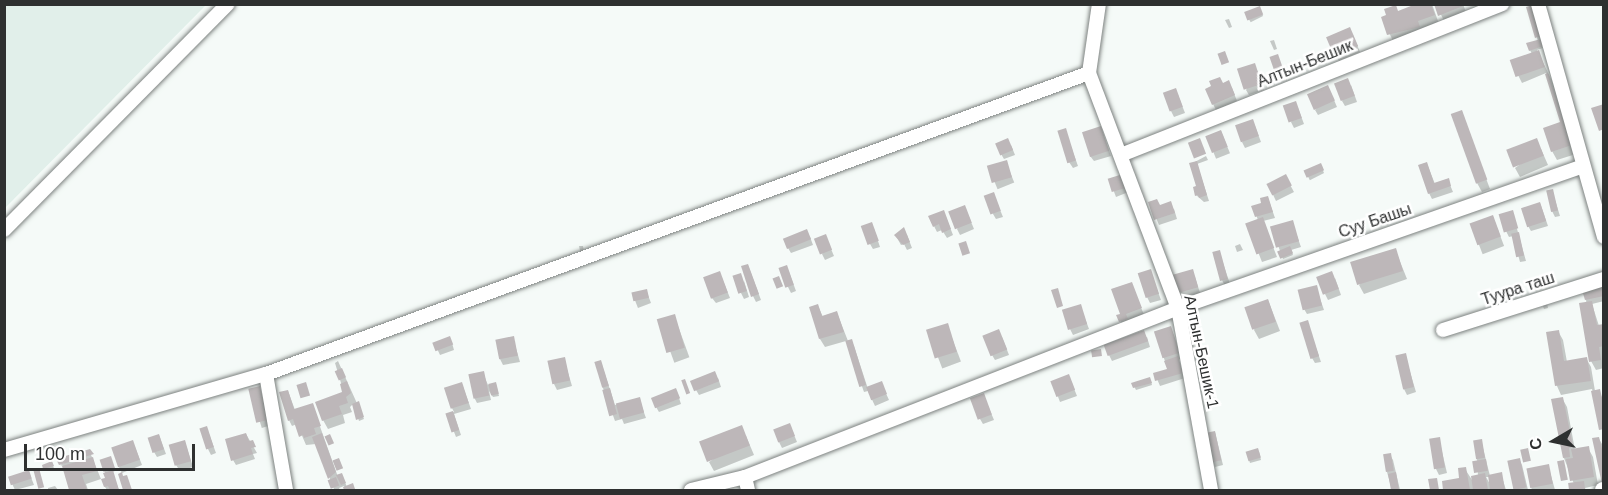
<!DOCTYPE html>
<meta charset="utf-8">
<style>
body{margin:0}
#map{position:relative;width:1608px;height:495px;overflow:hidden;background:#f5faf8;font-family:Helvetica,sans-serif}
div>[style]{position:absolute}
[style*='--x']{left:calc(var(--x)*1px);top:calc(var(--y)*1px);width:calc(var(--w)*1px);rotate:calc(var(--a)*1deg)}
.built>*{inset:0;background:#e1efea}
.shadow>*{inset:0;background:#0003;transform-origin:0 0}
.building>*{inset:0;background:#bdb7b9;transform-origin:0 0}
.roads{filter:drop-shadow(0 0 2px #7c817f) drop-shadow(0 0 2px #7c817f)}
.minor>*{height:14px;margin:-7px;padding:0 7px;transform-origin:7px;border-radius:7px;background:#fff}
.tertiary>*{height:16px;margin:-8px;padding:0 8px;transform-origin:8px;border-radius:8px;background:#fff}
span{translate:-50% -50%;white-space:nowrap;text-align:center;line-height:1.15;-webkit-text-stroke:5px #fff;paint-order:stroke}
.street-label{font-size:16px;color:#2e3030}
.frame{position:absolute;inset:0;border:6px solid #2e3030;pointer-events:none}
.north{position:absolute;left:1524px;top:411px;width:60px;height:60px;-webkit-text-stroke:4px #fff;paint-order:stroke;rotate:261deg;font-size:16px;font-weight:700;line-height:24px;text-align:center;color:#2e3030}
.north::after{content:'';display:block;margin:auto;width:21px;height:27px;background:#2e3030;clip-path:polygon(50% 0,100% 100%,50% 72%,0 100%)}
.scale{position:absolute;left:24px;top:444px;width:171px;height:27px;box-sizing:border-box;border:3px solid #2e3030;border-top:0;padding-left:8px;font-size:18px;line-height:21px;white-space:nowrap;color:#2e3030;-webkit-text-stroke:4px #fff;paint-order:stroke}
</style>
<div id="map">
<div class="built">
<i style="clip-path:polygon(5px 4px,206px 5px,5px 208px,4px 5px)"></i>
</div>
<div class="shadow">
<i style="clip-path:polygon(1420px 4px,1432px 4px,1439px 24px,1394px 43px,1382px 18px)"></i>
<i style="clip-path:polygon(1436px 4px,1463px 4px,1467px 15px,1445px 23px)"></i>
<i style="left:1259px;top:8px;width:9px;height:14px;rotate:63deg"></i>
<i style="clip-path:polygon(1528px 8px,1543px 41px,1541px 42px,1543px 48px,1537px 50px,1553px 83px,1576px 154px,1557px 160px,1552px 151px,1562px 123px,1546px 73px,1522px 83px,1512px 63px,1532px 54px,1530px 50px,1538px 41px)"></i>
<i style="clip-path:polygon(1229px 19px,1232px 27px,1229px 28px,1225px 20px)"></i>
<i style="clip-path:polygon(1353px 35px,1360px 52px,1339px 61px,1328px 38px)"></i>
<i style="clip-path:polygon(1274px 40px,1277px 49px,1274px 50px,1270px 41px)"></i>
<i style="left:1277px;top:56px;width:26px;height:6px;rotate:67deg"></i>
<i style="clip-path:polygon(1257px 70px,1264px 90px,1249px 95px,1246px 90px)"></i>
<i style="clip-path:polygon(1223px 85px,1232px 88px,1237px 101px,1216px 110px,1213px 104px)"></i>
<i style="clip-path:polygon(1351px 85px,1357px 102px,1345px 106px,1342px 101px)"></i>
<i style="clip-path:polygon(1331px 93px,1337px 107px,1318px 115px,1315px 110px)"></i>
<i style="clip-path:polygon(1178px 95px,1185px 113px,1174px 117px,1171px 111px)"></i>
<i style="clip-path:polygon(1298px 108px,1304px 124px,1294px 128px,1291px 122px)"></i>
<i style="clip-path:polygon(1461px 111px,1490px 189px,1482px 192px,1477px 183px)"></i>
<i style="clip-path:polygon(1255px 126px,1261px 142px,1245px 148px,1242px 142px)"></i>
<i style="clip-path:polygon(1100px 127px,1111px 156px,1094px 161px,1090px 156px)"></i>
<i style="clip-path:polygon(1065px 130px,1078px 166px,1073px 168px,1069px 162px)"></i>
<i style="left:1221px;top:131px;width:24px;height:15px;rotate:68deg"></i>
<i style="clip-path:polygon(1011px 145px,1015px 155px,1004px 159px,1001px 154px)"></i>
<i style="clip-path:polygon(1541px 149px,1548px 165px,1520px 177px,1515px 168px)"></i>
<i style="clip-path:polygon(1206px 156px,1208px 160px,1197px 164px,1209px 201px,1204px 202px,1196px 195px,1198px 187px,1191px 164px)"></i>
<i style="left:1006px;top:162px;width:22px;height:18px;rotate:68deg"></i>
<i style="clip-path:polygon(1427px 164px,1435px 184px,1448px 180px,1453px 192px,1432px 199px,1429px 193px)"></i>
<i style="left:1320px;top:165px;width:9px;height:16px;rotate:63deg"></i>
<i style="left:1123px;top:176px;width:17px;height:14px;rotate:69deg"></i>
<i style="clip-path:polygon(1288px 181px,1294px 192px,1276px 201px,1268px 184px)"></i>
<i style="clip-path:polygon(1552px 190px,1560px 216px,1555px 217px,1552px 211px)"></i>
<i style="clip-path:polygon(1268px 198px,1275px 218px,1263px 221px,1277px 257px,1262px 262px,1247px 224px,1258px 220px,1253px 207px,1263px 204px)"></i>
<i style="clip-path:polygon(996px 200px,1003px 217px,996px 219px,993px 214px)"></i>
<i style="clip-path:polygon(1150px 203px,1174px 209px,1177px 219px,1159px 225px)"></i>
<i style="clip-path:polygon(1540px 203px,1548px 226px,1531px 231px,1528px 226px)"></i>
<i style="clip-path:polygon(1512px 211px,1526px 261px,1520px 262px,1513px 236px,1509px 237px,1506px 231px)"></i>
<i style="clip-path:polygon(967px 212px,974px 229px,960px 235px,957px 229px)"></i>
<i style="clip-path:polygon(946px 217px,953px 235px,947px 238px,942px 230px,937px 232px,934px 226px)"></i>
<i style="left:1493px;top:217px;width:31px;height:23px;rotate:69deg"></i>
<i style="clip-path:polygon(1292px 222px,1301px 247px,1291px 250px,1293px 255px,1283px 259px,1272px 229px)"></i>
<i style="clip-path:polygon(874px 229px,880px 247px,873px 249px,870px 244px)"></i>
<i style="clip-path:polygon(907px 235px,912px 248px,907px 250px,904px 244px,901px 245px,896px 236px)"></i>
<i style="clip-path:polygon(810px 237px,813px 245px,791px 253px,788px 248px)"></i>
<i style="clip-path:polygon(828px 242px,834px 256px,825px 260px,822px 254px)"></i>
<i style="clip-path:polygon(1240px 244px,1243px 250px,1237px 252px,1235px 246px)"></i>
<i style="clip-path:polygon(579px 246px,583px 246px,585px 257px,581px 255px)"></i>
<i style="clip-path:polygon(1395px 249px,1407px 279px,1364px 294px,1359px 285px)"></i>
<i style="clip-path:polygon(1219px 251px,1230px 284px,1225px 286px,1222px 280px)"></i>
<i style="clip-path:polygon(748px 265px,761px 300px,756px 302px,753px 296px)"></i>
<i style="clip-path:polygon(1150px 271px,1161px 300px,1150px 303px,1147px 297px)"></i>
<i style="clip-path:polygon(789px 272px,796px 291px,791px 293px,788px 287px)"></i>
<i style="clip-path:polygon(1195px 277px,1200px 293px,1183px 298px,1180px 292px)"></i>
<i style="clip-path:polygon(722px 278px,730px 298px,716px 303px,712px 298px)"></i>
<i style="clip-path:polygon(1335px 278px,1341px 295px,1328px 300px,1325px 294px)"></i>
<i style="clip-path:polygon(744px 281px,749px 297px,744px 299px,741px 293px)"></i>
<i style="clip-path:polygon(1131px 284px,1145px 317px,1125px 330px,1118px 316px,1121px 314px)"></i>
<i style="clip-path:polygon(1316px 287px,1324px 310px,1307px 314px,1304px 309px)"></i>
<i style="clip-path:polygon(1604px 287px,1604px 301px,1592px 304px,1599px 326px,1604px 325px,1604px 368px,1596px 370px,1591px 361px,1586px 299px)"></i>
<i style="left:646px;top:290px;width:14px;height:14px;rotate:69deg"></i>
<i style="clip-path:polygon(1268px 300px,1280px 331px,1259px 339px,1254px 330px)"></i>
<i style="clip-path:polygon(1541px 301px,1547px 303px,1548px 308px,1544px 309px)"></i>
<i style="clip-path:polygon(1080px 305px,1089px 329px,1073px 335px,1070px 329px)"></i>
<i style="clip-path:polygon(818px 306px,823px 317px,837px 313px,848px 341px,851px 340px,854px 346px,868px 389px,884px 389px,889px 400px,875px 406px,868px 391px,864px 392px,846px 341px,825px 347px,820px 339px)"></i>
<i style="left:674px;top:315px;width:45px;height:16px;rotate:70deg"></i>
<i style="clip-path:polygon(1307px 322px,1321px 362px,1315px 363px,1312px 358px)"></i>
<i style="left:947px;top:325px;width:39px;height:20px;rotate:69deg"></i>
<i style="clip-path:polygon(1171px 328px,1182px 358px,1178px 360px,1185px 378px,1160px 386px,1155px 374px,1168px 370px,1155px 332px)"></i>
<i style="clip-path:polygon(1558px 331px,1563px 340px,1567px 362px,1586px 358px,1591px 367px,1595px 391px,1599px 390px,1604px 403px,1604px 436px,1592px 389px,1561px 395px,1557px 386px,1548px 333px)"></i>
<i style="clip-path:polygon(1002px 337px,1009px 355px,995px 360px,992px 355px)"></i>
<i style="clip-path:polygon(1147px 337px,1150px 347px,1112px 361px,1109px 355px)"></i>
<i style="clip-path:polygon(513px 338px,520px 362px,503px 365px,500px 359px)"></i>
<i style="clip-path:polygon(434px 342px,452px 343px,454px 350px,440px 355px)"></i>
<i style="clip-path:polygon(1405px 355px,1416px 392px,1407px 395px,1404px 389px)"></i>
<i style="clip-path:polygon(564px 359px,572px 386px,557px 390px,554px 384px)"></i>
<i style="clip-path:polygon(338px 361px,364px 419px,359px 421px,353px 404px,350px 407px,352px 412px,343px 415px,345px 423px,328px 429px,323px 420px,344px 393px,335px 363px)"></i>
<i style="clip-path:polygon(601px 362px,615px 405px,639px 399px,646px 418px,624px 424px,622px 419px,615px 421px,603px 388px)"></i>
<i style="clip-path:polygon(483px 373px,488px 385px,496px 384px,499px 396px,493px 397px,489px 391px,491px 400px,477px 403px,474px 397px)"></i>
<i style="clip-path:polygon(718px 378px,721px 387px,699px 395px,696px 390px)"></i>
<i style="clip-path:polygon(1052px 381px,1071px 381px,1077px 396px,1060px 402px)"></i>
<i style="clip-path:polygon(1151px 381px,1152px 385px,1136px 390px,1133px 384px)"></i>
<i style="clip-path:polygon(462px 384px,471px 409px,454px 414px,461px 435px,456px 437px,447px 414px,454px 412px,452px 408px)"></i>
<i style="left:259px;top:388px;width:39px;height:9px;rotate:73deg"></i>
<i style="clip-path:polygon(288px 391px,295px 410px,312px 404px,338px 477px,342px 475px,347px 487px,352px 485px,355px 490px,346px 490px,344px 486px,339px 488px,340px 490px,334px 489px,316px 444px,306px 445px,297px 424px,292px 426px,289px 420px)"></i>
<i style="clip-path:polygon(678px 395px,681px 404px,659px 412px,656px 407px)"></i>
<i style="clip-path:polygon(1562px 398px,1567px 407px,1575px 450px,1588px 448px,1593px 457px,1598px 485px,1585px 488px,1586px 490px,1570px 490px,1569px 485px,1574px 484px,1564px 458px)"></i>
<i style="clip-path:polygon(986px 401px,994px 420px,983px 424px,980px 419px)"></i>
<i style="clip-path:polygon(790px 425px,797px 442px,782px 448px,779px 442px)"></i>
<i style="clip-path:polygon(1215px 432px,1223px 465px,1215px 467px,1212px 461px)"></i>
<i style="clip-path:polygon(209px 434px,216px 453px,211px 455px,208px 449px)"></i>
<i style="clip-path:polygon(246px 434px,257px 453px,253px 454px,255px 459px,236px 465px,233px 460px)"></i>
<i style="clip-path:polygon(159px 435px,166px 454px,157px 457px,154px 452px)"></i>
<i style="clip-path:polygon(746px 436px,754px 455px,714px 471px,709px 462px)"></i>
<i style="clip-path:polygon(1439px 439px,1447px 473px,1439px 475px,1436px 469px)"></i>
<i style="clip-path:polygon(1594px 439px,1599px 439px,1602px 444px,1604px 484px)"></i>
<i style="clip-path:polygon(evenodd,1481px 440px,1490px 476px,1501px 474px,1506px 490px,1445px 490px,1443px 482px,1461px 479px,1465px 469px,1474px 483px,1478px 476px,1477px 459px,1481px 440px,1486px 477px,1489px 477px,1491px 486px,1486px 477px)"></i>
<i style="clip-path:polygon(185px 442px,193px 467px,180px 471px,176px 465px)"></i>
<i style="clip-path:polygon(135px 447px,142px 465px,122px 473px,119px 467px)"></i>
<i style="clip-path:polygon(89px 450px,101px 479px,86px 484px,88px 490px,71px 490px,63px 466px,60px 465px,79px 456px,80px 462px,85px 461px,81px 453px)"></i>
<i style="clip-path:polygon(1259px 452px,1261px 460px,1250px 463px,1249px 460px)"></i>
<i style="clip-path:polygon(1390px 455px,1393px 460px,1400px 490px,1392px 490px,1387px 472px)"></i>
<i style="clip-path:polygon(1519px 459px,1522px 465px,1528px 490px,1515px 489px)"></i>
<i style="clip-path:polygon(111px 460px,115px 471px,112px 472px,119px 490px,107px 490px,105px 487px,105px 471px)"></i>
<i style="clip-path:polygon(53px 465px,54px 469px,46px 471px,43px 466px)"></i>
<i style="clip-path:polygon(1548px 465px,1555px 490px,1533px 490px,1531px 488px)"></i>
<i style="clip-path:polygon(29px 472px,34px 485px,15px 490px,9px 477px)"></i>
<i style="clip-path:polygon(55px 486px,58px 490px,48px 490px,48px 488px)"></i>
</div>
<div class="building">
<i style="clip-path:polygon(1416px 4px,1431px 4px,1435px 15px,1418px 21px,1420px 27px,1387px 35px,1381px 17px,1386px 15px,1384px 9px,1396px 5px,1398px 11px)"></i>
<i style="clip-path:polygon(1434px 4px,1462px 4px,1463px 6px,1438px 16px)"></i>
<i style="clip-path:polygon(1533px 5px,1541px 36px,1535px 38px,1526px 7px)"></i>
<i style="left:1260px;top:6px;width:9px;height:17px;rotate:69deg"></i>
<i style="left:1350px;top:27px;width:21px;height:26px;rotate:67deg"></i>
<i style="clip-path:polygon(1541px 39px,1543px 46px,1529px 51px,1526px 43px)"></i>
<i style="left:1539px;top:50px;width:18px;height:31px;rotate:71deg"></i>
<i style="left:1225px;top:51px;width:12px;height:8px;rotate:70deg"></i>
<i style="left:1278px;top:54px;width:21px;height:9px;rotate:71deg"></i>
<i style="left:1255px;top:63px;width:22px;height:19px;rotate:72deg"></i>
<i style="clip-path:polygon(1548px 73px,1572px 145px,1551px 152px,1543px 128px,1560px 122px,1545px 74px)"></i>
<i style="clip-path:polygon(1220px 77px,1223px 83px,1229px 80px,1235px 95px,1212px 105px,1205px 89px,1211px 86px,1209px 81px)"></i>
<i style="left:1348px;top:78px;width:19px;height:15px;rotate:69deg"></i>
<i style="left:1328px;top:85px;width:17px;height:23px;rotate:66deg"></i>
<i style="left:1176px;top:88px;width:20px;height:14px;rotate:70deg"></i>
<i style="left:1296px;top:101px;width:18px;height:14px;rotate:71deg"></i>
<i style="clip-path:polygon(1604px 104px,1604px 129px,1599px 131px,1591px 108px)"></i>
<i style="left:1462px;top:110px;width:74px;height:12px;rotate:70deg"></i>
<i style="left:1253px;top:119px;width:18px;height:19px;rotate:71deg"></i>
<i style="left:1101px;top:126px;width:26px;height:20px;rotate:72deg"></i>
<i style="left:1066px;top:128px;width:34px;height:9px;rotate:73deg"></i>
<i style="left:1221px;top:130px;width:18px;height:17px;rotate:68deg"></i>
<i style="left:1008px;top:138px;width:13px;height:14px;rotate:67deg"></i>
<i style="left:1200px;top:138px;width:17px;height:13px;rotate:69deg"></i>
<i style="left:1537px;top:138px;width:19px;height:33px;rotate:69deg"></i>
<i style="left:1007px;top:160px;width:18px;height:21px;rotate:74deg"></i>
<i style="clip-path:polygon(1197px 161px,1207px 195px,1199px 198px,1198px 195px,1195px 196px,1193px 187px,1196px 186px,1189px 163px)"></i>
<i style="clip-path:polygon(1427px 162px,1434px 183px,1449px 178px,1451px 186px,1428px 194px,1418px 165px)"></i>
<i style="left:1321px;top:163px;width:8px;height:19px;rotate:67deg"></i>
<i style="left:1123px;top:174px;width:14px;height:16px;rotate:73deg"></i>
<i style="left:1286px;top:174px;width:13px;height:22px;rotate:63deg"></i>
<i style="left:1553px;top:189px;width:22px;height:7px;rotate:77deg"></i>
<i style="left:994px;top:192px;width:20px;height:11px;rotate:70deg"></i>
<i style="clip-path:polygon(1268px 196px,1273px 212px,1255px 217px,1251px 206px,1261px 203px,1260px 198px)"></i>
<i style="clip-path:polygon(1157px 199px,1160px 205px,1171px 201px,1175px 213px,1154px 220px,1148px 202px)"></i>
<i style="left:1540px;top:202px;width:20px;height:20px;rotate:72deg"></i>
<i style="left:965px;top:205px;width:19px;height:18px;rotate:69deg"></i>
<i style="clip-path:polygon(944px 210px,951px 229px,942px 233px,939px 224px,933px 227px,928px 216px)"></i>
<i style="left:1513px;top:210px;width:19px;height:15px;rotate:74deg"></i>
<i style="left:1493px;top:215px;width:23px;height:25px;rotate:70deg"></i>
<i style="left:1263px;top:217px;width:33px;height:19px;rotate:70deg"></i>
<i style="left:1293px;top:220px;width:22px;height:24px;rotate:74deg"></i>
<i style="left:872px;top:222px;width:20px;height:12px;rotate:70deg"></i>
<i style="clip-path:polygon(904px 227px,910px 242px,903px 245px,894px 235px)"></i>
<i style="left:807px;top:229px;width:11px;height:26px;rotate:68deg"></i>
<i style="left:1519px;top:232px;width:24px;height:8px;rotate:78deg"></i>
<i style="left:826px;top:234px;width:17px;height:13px;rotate:69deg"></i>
<i style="left:966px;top:241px;width:13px;height:8px;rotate:72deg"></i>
<i style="left:1290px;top:246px;width:8px;height:14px;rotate:67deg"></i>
<i style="left:1396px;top:248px;width:24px;height:48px;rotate:73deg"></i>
<i style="left:1220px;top:250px;width:30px;height:8px;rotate:75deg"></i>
<i style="clip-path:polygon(748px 264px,759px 294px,751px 297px,741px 266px)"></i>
<i style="left:787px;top:265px;width:21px;height:9px;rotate:71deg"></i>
<i style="left:1151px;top:269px;width:26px;height:14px;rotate:72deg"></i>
<i style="left:1193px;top:269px;width:19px;height:21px;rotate:74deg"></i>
<i style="left:720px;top:271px;width:23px;height:18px;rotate:70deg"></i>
<i style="left:1332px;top:271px;width:19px;height:17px;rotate:69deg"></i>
<i style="left:741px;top:273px;width:19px;height:9px;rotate:72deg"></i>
<i style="left:779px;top:276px;width:11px;height:7px;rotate:68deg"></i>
<i style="clip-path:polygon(1132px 282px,1142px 308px,1126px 314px,1128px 319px,1119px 322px,1116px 315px,1120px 314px,1111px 289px)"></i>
<i style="left:1317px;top:285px;width:21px;height:20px;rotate:76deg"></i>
<i style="clip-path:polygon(1604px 285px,1604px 296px,1585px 300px,1582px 290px)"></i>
<i style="clip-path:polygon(1058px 288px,1063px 306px,1057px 308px,1051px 290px)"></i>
<i style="left:647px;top:289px;width:9px;height:16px;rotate:77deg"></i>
<i style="left:1268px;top:299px;width:24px;height:25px;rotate:71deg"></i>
<i style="clip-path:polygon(1592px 301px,1597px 325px,1604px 324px,1604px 346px,1599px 347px,1601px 360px,1589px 362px,1579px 303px)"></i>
<i style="clip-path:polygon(818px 304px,822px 316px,837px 311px,844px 332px,819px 339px,809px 307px)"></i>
<i style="left:1081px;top:304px;width:21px;height:20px;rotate:73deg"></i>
<i style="left:675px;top:314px;width:35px;height:19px;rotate:74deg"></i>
<i style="left:1308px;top:320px;width:38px;height:9px;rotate:73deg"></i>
<i style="left:948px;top:323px;width:30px;height:23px;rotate:73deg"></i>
<i style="left:1171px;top:326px;width:28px;height:18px;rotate:72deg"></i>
<i style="left:999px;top:329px;width:22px;height:18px;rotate:68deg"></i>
<i style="left:1144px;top:330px;width:12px;height:43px;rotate:70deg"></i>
<i style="clip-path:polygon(1559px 330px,1564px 361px,1587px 357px,1591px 381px,1555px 386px,1546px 332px)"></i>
<i style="left:450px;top:336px;width:9px;height:19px;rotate:69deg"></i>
<i style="left:514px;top:336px;width:20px;height:19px;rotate:79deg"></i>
<i style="left:852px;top:339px;width:48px;height:7px;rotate:73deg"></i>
<i style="left:1101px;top:349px;width:7px;height:10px;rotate:82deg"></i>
<i style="left:1406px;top:353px;width:35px;height:11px;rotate:77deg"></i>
<i style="clip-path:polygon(1178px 356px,1183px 373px,1155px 381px,1153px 373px,1167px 369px,1164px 361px)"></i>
<i style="left:565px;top:357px;width:24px;height:18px;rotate:78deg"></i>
<i style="left:601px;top:360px;width:27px;height:7px;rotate:73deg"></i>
<i style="left:342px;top:368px;width:10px;height:8px;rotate:66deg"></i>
<i style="left:484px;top:371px;width:25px;height:16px;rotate:78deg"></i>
<i style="left:715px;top:371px;width:11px;height:27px;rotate:68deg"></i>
<i style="left:1069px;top:374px;width:17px;height:20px;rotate:69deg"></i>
<i style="clip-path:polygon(1150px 377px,1152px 383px,1133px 388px,1131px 383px)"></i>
<i style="left:685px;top:379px;width:15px;height:4px;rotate:70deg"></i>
<i style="clip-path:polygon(347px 381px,351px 393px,346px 397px,348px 403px,339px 406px,342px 414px,322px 421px,315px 402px,342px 392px,340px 384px)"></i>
<i style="left:882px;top:381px;width:14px;height:17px;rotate:69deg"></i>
<i style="left:306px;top:382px;width:14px;height:10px;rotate:73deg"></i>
<i style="left:462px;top:382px;width:22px;height:19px;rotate:72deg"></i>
<i style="left:496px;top:382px;width:12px;height:8px;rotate:76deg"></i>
<i style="left:260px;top:386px;width:35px;height:12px;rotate:77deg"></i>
<i style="left:610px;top:388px;width:27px;height:8px;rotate:75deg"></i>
<i style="left:676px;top:388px;width:11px;height:27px;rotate:68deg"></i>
<i style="clip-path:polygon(1600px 389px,1604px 407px,1604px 429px,1599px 430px,1591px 391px)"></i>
<i style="clip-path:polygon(288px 390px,294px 409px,313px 403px,321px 426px,314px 428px,316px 434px,304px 438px,303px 435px,299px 437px,293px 419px,288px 421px,279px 392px)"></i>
<i style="left:984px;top:393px;width:23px;height:15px;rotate:70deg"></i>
<i style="left:640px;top:397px;width:16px;height:25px;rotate:75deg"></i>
<i style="clip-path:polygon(1563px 397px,1573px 447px,1569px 448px,1570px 457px,1563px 458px,1551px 399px)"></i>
<i style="clip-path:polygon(359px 401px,364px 417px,356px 420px,352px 404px)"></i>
<i style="left:453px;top:411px;width:20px;height:8px;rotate:72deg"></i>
<i style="left:790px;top:423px;width:14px;height:18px;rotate:69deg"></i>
<i style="left:742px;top:425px;width:22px;height:46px;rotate:69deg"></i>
<i style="left:207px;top:426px;width:22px;height:8px;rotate:72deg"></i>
<i style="left:1215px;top:431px;width:30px;height:10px;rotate:78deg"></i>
<i style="clip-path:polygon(246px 433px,249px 441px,253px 440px,256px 447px,251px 448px,253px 454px,231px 461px,225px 439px)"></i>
<i style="clip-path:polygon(322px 433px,336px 472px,328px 479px,312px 437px)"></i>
<i style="left:159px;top:434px;width:16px;height:12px;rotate:72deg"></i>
<i style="left:330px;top:434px;width:10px;height:6px;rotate:66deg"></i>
<i style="left:1440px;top:437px;width:31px;height:11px;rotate:81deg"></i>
<i style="clip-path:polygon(1599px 437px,1604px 457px,1602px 484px,1592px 438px)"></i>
<i style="left:1482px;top:439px;width:19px;height:9px;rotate:81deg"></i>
<i style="left:133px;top:440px;width:21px;height:23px;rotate:71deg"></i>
<i style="left:185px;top:440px;width:22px;height:17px;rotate:74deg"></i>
<i style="clip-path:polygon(1589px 446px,1594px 477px,1570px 481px,1566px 459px,1573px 458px,1571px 449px)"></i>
<i style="left:1258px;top:448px;width:10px;height:13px;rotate:73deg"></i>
<i style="left:1528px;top:448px;width:13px;height:8px;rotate:77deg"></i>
<i style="clip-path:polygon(90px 449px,94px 454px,81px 458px,80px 452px)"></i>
<i style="clip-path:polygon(78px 452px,80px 459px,59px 465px,56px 459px)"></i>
<i style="left:1391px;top:453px;width:18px;height:8px;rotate:81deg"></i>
<i style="left:111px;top:456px;width:13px;height:12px;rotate:72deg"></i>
<i style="clip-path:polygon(93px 457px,97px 471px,82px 475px,87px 490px,69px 490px,62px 466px)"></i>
<i style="left:339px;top:458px;width:11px;height:7px;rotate:68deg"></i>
<i style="left:1520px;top:458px;width:30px;height:13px;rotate:78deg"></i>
<i style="left:1486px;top:459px;width:12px;height:14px;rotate:81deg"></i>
<i style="left:1564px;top:460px;width:20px;height:7px;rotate:79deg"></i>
<i style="clip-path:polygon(52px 461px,54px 466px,43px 469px,42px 465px)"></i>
<i style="left:1549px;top:464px;width:20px;height:23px;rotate:79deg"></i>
<i style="clip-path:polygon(1466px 467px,1470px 490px,1443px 490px,1442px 481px,1459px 478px,1458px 468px)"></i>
<i style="left:39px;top:468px;width:20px;height:6px;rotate:75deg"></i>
<i style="left:29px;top:470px;width:9px;height:22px;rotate:72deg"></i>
<i style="clip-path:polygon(113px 470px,119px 490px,110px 490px,108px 486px,104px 487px,101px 479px,105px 478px,103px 473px)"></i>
<i style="clip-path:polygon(122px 472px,123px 476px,127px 475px,132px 490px,123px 490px,118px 474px)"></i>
<i style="clip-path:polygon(1396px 472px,1399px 490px,1391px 490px,1388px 474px)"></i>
<i style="clip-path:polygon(1502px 472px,1505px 490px,1490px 490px,1488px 475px)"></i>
<i style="clip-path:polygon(342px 473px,346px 483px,341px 485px,336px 475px)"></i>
<i style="clip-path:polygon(1485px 473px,1488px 490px,1473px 490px,1471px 476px)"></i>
<i style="left:336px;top:477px;width:9px;height:9px;rotate:69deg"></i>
<i style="clip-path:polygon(1437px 478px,1439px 490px,1430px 490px,1428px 479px)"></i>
<i style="left:1584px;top:481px;width:8px;height:16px;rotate:83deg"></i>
<i style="clip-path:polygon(353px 483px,355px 489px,344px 490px,343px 487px)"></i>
</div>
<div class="roads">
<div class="minor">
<i style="--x:1538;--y:4;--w:242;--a:74.2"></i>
<i style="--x:1089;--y:73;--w:251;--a:69.3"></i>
<i style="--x:1178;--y:308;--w:185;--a:79.7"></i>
<i style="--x:1121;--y:155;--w:410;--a:-21.6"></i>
<i style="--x:4;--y:230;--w:318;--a:-45.3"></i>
<i style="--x:1443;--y:330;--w:169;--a:-17.6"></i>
<i style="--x:266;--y:374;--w:118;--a:80.2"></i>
<i style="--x:4;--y:450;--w:273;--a:-16.2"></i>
<i style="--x:266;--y:374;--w:876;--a:-20.09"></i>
<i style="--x:1089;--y:73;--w:70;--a:-81.8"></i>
<i style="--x:691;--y:490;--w:56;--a:-13.5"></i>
<i style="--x:748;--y:490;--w:13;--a:-103"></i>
<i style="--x:745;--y:477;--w:465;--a:-21.3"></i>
<i style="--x:1178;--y:308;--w:429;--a:-19.3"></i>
</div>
<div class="tertiary">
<i style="--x:1603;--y:490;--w:1;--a:0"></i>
</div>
</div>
<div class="street-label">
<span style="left:1305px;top:64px;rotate:-22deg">Алтын-Бешик</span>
<span style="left:1375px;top:221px;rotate:-19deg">Суу Башы</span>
<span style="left:1518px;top:289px;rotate:-18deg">Туура таш</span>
<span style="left:1201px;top:352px;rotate:78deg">Алтын-Бешик-1</span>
</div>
<div class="frame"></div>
<div class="north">С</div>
<div class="scale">100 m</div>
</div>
